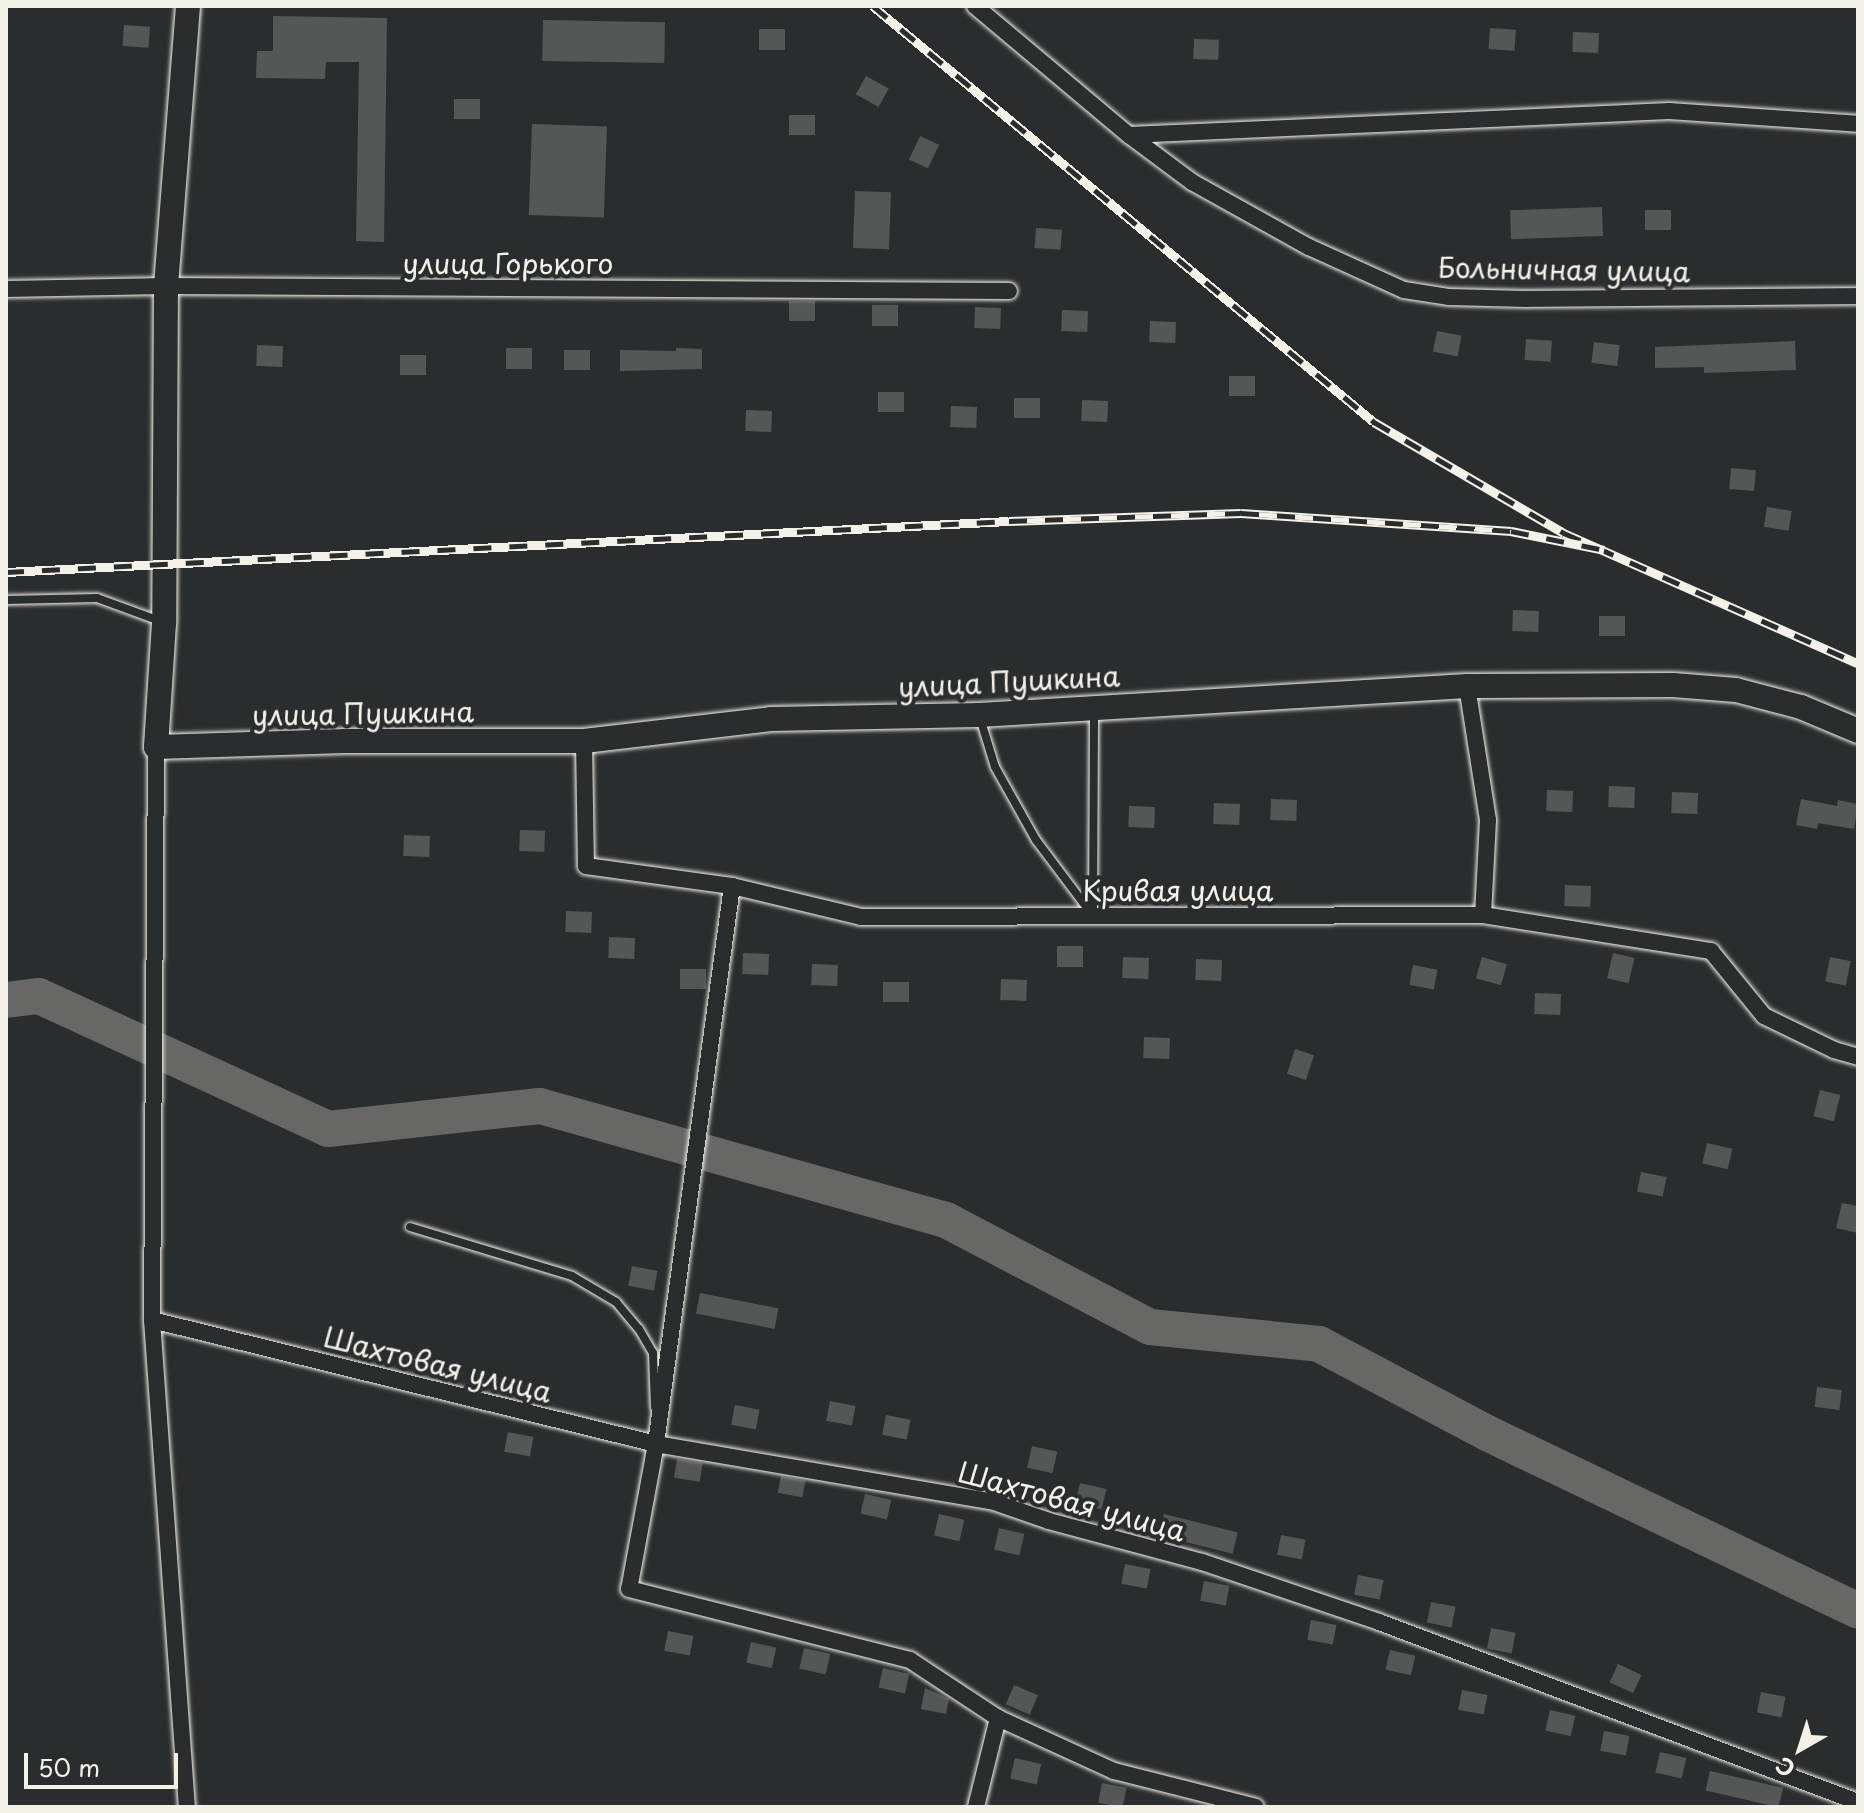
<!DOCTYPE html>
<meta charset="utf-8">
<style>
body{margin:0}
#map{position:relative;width:1864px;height:1813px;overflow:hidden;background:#2a2d2e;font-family:"Playpen Sans",sans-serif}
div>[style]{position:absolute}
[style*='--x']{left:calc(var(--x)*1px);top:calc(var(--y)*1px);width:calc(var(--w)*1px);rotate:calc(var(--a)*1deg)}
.river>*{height:36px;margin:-18px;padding:0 18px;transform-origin:18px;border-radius:18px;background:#676866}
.building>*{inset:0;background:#555756;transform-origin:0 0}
.roads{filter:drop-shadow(0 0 2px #f4f1e8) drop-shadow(0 0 2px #f4f1e8)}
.service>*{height:8px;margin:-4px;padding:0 4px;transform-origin:4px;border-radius:4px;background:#2a2d2e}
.minor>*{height:16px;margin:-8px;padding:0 8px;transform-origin:8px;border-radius:8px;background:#2a2d2e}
.secondary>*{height:24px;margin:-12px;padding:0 12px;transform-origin:12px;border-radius:12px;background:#2a2d2e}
.rail>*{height:9px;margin-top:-4.5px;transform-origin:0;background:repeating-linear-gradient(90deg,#2a2d2e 0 18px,#f4f1e8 0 36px);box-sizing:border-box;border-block:2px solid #f4f1e8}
span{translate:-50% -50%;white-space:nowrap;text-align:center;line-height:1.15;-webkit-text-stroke:8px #2a2d2e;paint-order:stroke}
.street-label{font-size:28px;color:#f4f1e8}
.frame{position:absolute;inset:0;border:8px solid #f4f1e8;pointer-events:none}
.north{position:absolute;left:1760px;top:1709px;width:80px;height:80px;-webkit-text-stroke:6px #2a2d2e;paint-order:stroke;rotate:219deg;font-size:22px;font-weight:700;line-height:32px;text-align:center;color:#f4f1e8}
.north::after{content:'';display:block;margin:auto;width:28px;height:36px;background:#f4f1e8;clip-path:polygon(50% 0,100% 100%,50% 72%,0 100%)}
.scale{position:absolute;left:24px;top:1753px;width:154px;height:36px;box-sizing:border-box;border:4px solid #f4f1e8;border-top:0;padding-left:10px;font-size:24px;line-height:28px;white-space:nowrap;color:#f4f1e8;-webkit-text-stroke:6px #2a2d2e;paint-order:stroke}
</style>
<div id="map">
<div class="river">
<i style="--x:6;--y:1000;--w:33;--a:-7"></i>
<i style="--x:39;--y:996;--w:318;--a:24.7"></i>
<i style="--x:328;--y:1129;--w:213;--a:-6.2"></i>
<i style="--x:540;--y:1106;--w:422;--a:15.7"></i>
<i style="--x:946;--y:1220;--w:230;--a:27.7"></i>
<i style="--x:1150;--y:1327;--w:170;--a:5.7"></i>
<i style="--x:1319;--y:1344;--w:190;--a:27.9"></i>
<i style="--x:1487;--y:1433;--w:411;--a:25.6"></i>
</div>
<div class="building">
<i style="clip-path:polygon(273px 16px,387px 18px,384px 242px,356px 241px,359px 62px,326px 62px,325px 79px,256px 78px,257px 51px,273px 51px)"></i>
<i style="left:543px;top:20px;width:122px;height:41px;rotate:1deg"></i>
<i style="left:124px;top:25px;width:26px;height:21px;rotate:4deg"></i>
<i style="left:1490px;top:28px;width:26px;height:21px;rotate:4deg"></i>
<i style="left:759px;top:29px;width:26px;height:21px"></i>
<i style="left:1573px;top:32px;width:26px;height:20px;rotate:2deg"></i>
<i style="left:1194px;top:39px;width:25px;height:20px;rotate:2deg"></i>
<i style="left:866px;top:76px;width:26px;height:21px;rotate:29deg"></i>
<i style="left:454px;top:99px;width:26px;height:20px"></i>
<i style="left:789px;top:115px;width:26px;height:20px"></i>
<i style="left:532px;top:124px;width:75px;height:91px;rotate:2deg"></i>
<i style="left:920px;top:136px;width:21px;height:26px;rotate:25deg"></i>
<i style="left:855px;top:191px;width:36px;height:57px;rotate:2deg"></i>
<i style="left:1602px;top:207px;width:29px;height:92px;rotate:88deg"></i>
<i style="left:1645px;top:210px;width:26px;height:20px"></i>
<i style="left:1036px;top:228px;width:26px;height:20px;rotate:4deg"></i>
<i style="left:789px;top:301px;width:26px;height:20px"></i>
<i style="left:872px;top:305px;width:26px;height:21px"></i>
<i style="left:975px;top:307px;width:26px;height:21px;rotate:2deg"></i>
<i style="left:1062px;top:310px;width:26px;height:21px;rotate:2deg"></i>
<i style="left:1150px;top:321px;width:26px;height:21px;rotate:2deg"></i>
<i style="left:1437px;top:331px;width:25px;height:21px;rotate:11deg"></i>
<i style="left:1526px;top:339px;width:26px;height:21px;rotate:4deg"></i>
<i style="clip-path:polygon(1795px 341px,1796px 370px,1704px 373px,1704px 367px,1655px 368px,1655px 347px)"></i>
<i style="left:1594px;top:342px;width:26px;height:21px;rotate:7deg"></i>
<i style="left:257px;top:345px;width:26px;height:21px;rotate:2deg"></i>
<i style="left:506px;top:348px;width:26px;height:21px"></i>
<i style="clip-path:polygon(676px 348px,702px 349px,702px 369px,620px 371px,620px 350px,676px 351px)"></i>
<i style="left:564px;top:350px;width:26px;height:20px"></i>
<i style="left:400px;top:355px;width:26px;height:20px"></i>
<i style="left:1229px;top:376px;width:26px;height:20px"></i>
<i style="left:878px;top:392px;width:26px;height:20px"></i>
<i style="left:1014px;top:398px;width:26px;height:20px"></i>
<i style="left:1082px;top:400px;width:26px;height:21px;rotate:2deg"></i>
<i style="left:951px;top:406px;width:26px;height:21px;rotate:2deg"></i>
<i style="left:746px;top:410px;width:26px;height:21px;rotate:2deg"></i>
<i style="left:1731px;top:468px;width:25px;height:21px;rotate:5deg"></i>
<i style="left:1767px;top:507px;width:25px;height:20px;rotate:9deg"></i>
<i style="left:1513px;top:610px;width:26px;height:21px;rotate:2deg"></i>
<i style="left:1599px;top:616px;width:26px;height:20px"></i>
<i style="left:1609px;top:786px;width:26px;height:21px;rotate:2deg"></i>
<i style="left:1547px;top:790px;width:26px;height:21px;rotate:2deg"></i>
<i style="left:1672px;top:792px;width:26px;height:21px;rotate:2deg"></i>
<i style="left:1271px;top:799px;width:26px;height:21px;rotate:2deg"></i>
<i style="clip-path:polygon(1801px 799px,1837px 806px,1838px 800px,1858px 804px,1854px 829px,1818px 823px,1817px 829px,1796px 825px)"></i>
<i style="left:1214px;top:803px;width:26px;height:21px;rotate:2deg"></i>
<i style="left:1129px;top:806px;width:26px;height:21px;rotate:2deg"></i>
<i style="left:520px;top:830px;width:25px;height:21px;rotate:2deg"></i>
<i style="left:404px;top:835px;width:26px;height:21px;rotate:2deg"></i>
<i style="left:1565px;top:885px;width:26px;height:21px;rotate:2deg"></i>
<i style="left:566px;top:911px;width:26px;height:21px;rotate:2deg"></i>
<i style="left:609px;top:937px;width:26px;height:21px;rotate:2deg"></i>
<i style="left:1057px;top:946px;width:26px;height:21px"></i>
<i style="left:743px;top:953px;width:26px;height:21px;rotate:2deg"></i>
<i style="left:1613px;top:953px;width:22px;height:26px;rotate:13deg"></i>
<i style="left:1123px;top:957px;width:26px;height:21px;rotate:2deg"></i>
<i style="left:1482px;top:957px;width:26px;height:22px;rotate:16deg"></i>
<i style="left:1830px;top:957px;width:21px;height:25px;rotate:11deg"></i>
<i style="left:1196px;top:959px;width:26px;height:21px;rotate:2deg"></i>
<i style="left:812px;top:964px;width:26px;height:21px;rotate:2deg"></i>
<i style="left:1413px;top:965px;width:25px;height:20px;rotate:11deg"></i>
<i style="left:680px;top:969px;width:26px;height:20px"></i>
<i style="left:1001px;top:979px;width:26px;height:21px;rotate:2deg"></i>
<i style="left:883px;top:982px;width:26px;height:20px"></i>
<i style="left:1535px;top:993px;width:26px;height:21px;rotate:2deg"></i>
<i style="left:1144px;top:1037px;width:26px;height:21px;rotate:2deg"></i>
<i style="left:1295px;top:1049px;width:20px;height:26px;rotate:18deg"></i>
<i style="left:1820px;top:1090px;width:21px;height:27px;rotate:14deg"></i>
<i style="left:1707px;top:1143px;width:26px;height:21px;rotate:13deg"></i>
<i style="left:1641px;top:1172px;width:26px;height:20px;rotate:11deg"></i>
<i style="clip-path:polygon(1842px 1203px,1858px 1206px,1858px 1233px,1836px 1228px)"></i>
<i style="left:632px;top:1266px;width:26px;height:20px;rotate:11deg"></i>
<i style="left:700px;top:1293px;width:80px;height:21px;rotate:11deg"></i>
<i style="left:1817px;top:1387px;width:25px;height:20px;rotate:7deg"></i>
<i style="left:830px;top:1401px;width:26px;height:20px;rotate:11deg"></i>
<i style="left:735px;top:1405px;width:25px;height:20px;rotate:11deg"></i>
<i style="left:886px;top:1415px;width:25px;height:20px;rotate:11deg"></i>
<i style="left:508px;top:1432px;width:26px;height:20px;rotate:11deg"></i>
<i style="left:1032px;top:1446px;width:26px;height:22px;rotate:13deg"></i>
<i style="left:677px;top:1459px;width:26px;height:19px;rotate:9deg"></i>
<i style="left:781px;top:1476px;width:25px;height:17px;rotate:11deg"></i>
<i style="left:1080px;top:1483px;width:27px;height:21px;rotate:13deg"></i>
<i style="left:865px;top:1494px;width:27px;height:20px;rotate:13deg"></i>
<i style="left:939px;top:1514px;width:26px;height:22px;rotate:13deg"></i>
<i style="left:1164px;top:1514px;width:76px;height:22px;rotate:14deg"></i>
<i style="left:999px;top:1528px;width:26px;height:22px;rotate:13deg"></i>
<i style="left:1281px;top:1535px;width:25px;height:20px;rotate:11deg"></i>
<i style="left:1125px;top:1564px;width:26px;height:20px;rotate:11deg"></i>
<i style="left:1358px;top:1575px;width:26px;height:20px;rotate:11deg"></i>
<i style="left:1204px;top:1581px;width:26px;height:20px;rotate:11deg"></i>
<i style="left:1431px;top:1602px;width:25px;height:21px;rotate:11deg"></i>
<i style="left:1311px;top:1620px;width:26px;height:20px;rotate:11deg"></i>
<i style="left:1491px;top:1628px;width:25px;height:21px;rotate:11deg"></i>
<i style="left:668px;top:1631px;width:26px;height:20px;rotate:11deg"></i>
<i style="left:751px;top:1642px;width:26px;height:21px;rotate:13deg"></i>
<i style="left:804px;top:1648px;width:27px;height:21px;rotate:13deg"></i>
<i style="left:1390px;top:1650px;width:26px;height:20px;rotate:13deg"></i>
<i style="left:1618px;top:1664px;width:26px;height:20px;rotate:25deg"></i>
<i style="left:883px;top:1668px;width:27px;height:20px;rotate:13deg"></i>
<i style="left:1014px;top:1685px;width:26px;height:21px;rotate:23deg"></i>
<i style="clip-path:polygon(925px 1688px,949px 1699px,946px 1714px,921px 1709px)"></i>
<i style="left:1462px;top:1690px;width:26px;height:20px;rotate:11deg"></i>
<i style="left:1761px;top:1692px;width:25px;height:21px;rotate:11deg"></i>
<i style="left:1550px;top:1710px;width:26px;height:21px;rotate:13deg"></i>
<i style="left:1604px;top:1731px;width:26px;height:20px;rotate:11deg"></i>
<i style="left:1660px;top:1752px;width:27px;height:21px;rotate:13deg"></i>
<i style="left:1015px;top:1758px;width:27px;height:21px;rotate:13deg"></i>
<i style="left:1710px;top:1771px;width:75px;height:20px;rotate:13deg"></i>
<i style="left:1102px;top:1783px;width:25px;height:20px;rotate:11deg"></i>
</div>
<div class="roads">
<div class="service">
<i style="--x:6;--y:600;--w:91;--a:-1.3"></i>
<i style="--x:97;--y:598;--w:67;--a:20.1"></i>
<i style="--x:980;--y:718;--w:51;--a:73"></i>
<i style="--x:995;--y:767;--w:84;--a:60.7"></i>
<i style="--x:1036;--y:840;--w:95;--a:53.1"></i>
<i style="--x:1093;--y:916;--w:205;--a:-89.7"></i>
<i style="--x:410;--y:1227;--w:169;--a:16.8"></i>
<i style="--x:572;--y:1276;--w:51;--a:30.6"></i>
<i style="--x:616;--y:1302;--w:35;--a:50"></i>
<i style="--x:639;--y:1329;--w:28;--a:60"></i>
<i style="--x:653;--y:1353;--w:54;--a:87.9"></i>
</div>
<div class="minor">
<i style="--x:975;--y:6;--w:201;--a:40"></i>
<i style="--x:1129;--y:135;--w:79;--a:36.7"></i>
<i style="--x:1192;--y:182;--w:134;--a:29.1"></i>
<i style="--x:1309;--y:247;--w:104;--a:24.4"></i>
<i style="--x:1404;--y:290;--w:46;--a:8.8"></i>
<i style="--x:1449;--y:297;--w:77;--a:1.5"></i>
<i style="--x:1526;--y:299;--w:332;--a:-0.5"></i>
<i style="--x:1129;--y:135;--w:541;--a:-2.54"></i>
<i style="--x:1669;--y:111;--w:189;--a:3.9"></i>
<i style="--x:6;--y:289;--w:160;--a:-1.1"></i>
<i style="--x:166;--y:286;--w:843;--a:0.34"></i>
<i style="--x:1467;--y:686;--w:136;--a:81.1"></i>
<i style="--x:1488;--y:820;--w:95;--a:93"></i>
<i style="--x:584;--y:741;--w:125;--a:89.1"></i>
<i style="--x:586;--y:866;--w:147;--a:7.8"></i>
<i style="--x:732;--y:886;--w:133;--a:13.5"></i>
<i style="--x:861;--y:917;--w:622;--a:-0.18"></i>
<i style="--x:1483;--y:915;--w:231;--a:9"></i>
<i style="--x:1711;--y:951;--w:84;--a:50.8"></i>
<i style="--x:1764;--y:1016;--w:78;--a:25.9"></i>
<i style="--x:1834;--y:1050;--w:25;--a:16"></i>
<i style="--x:156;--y:747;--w:573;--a:90.4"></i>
<i style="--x:152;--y:1320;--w:488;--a:85.9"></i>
<i style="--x:732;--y:886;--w:563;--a:97.76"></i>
<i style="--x:656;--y:1444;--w:147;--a:100.5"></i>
<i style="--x:629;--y:1589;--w:290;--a:14.2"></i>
<i style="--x:910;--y:1660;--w:105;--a:33.4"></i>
<i style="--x:998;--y:1718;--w:128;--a:24.6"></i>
<i style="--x:1114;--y:1771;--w:146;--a:14.2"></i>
<i style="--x:152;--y:1320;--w:519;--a:13.82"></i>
<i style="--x:656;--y:1444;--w:340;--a:9.7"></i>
<i style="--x:991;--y:1501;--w:61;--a:19"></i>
<i style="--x:1049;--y:1521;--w:158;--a:15"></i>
<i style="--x:1202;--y:1562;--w:187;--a:18.7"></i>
<i style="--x:1379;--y:1622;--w:512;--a:20.6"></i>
<i style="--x:976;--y:1807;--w:92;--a:-76.1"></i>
</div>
<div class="secondary">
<i style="--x:188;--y:6;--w:281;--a:94.5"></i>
<i style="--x:166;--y:286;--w:337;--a:90.3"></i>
<i style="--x:164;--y:623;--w:124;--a:93.7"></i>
<i style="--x:156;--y:747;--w:189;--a:-1.8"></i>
<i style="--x:345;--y:741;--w:239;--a:0"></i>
<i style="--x:584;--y:741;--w:188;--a:-6.7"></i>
<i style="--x:771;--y:719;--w:208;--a:-1.1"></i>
<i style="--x:979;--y:715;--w:489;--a:-3.4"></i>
<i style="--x:1467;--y:686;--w:206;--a:-0.3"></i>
<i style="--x:1673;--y:685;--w:63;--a:4.5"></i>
<i style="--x:1736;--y:690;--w:67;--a:14.7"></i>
<i style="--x:1801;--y:707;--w:62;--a:22.8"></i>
</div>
</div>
<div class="rail">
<i style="--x:873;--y:6;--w:651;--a:39.7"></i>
<i style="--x:1374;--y:422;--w:220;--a:30.3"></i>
<i style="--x:1564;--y:533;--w:321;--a:23.9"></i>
<i style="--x:6;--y:572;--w:1004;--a:-2.91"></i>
<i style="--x:1009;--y:521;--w:232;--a:-2"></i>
<i style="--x:1241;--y:513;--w:271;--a:3.8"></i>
<i style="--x:1511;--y:531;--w:95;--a:11.5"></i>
</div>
<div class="street-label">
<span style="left:508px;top:263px">улица Горького</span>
<span style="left:1564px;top:269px;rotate:1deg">Больничная улица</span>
<span style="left:1009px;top:681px;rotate:-3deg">улица Пушкина</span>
<span style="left:363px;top:713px;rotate:-1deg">улица Пушкина</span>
<span style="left:1178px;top:890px">Кривая улица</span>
<span style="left:438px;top:1364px;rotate:14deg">Шахтовая улица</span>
<span style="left:1072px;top:1501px;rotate:15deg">Шахтовая улица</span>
</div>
<div class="frame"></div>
<div class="north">С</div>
<div class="scale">50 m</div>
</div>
